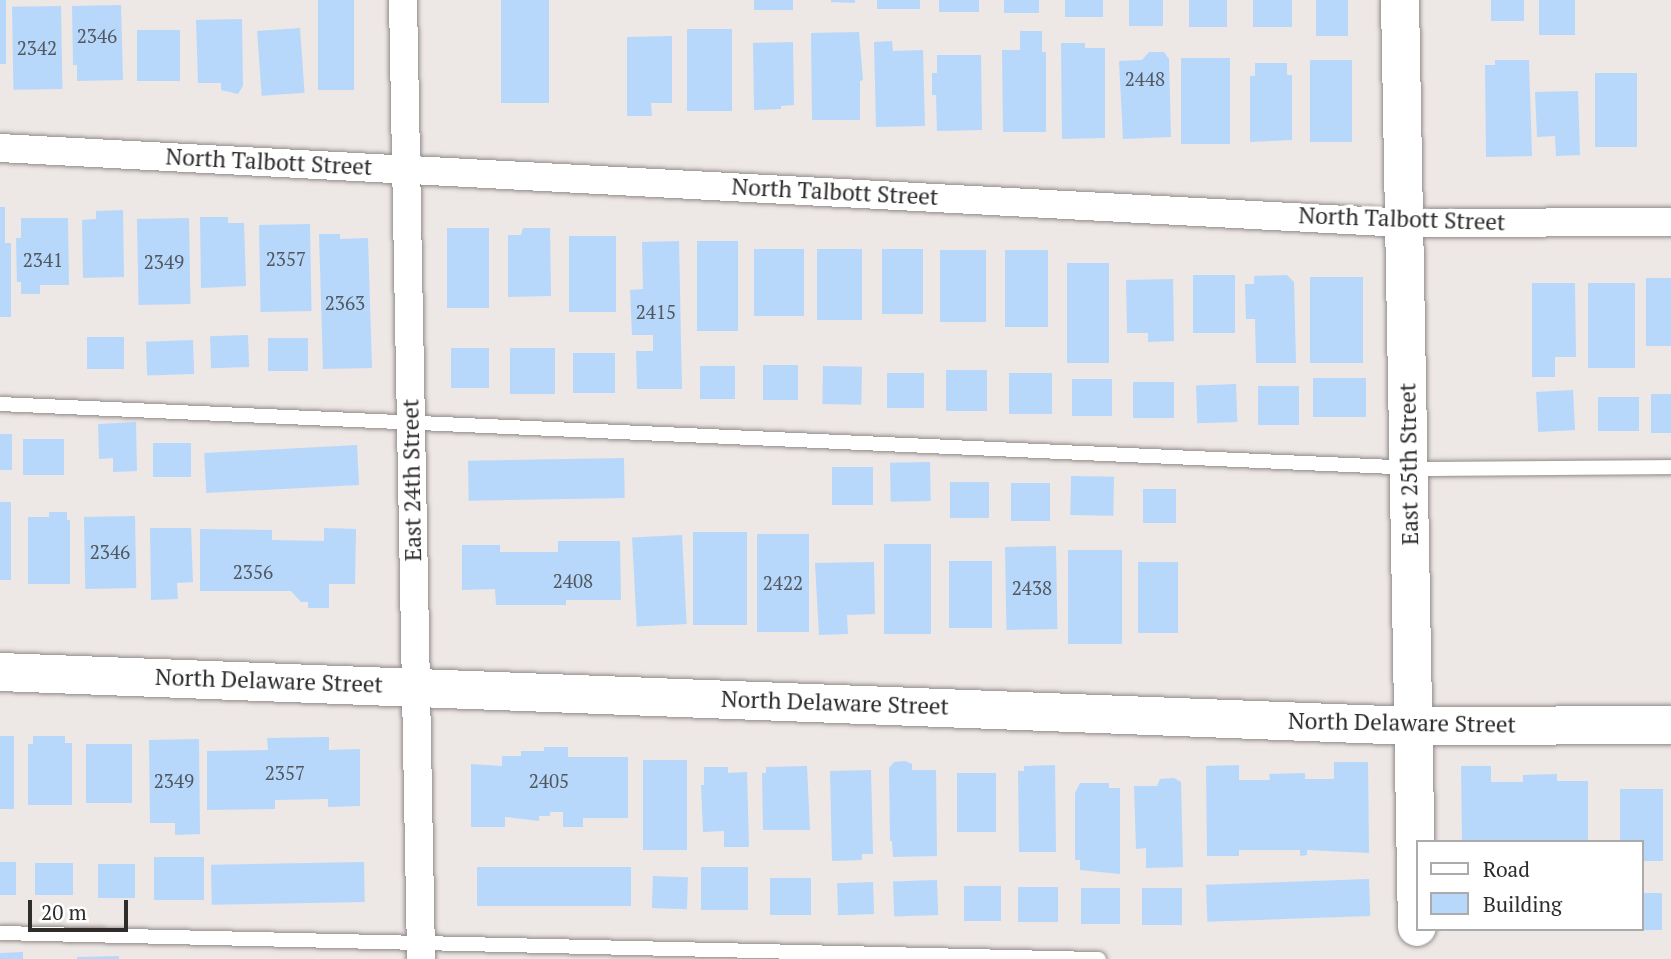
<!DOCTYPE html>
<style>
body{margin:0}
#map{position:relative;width:1671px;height:959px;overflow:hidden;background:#ede7e5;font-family:"PT Serif",serif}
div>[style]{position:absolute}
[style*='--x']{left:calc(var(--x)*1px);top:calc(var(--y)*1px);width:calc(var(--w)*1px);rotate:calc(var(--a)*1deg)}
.building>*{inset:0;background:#b7d8fa;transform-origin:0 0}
.roads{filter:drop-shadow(0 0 2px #908b89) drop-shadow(0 0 2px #908b89)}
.lane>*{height:14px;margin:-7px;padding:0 7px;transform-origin:7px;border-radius:7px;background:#fff}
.street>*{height:28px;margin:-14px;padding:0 14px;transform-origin:14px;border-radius:14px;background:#fff}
.secondary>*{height:38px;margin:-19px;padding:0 19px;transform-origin:19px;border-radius:19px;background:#fff}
span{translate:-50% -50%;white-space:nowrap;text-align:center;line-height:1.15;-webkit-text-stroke:7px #fff;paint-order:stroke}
.number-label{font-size:19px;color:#515860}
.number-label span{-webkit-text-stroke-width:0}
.street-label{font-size:23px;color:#2f2d2c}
.legend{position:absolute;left:1416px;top:840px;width:228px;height:91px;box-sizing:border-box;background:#fff;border:2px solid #acabab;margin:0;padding:9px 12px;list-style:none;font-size:21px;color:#2f2d2c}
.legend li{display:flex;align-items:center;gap:14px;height:35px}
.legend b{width:35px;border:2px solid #acabab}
.scale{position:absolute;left:28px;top:900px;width:100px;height:32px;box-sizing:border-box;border:4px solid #2f2d2c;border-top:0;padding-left:9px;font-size:21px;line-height:24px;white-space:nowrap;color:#2f2d2c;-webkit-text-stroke:5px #fff;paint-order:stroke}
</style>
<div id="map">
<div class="building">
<i style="left:0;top:0;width:6px;height:64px"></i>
<i style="left:318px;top:0;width:36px;height:90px"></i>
<i style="left:501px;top:0;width:48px;height:103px"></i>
<i style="left:754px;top:0;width:39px;height:10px"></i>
<i style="clip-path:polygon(831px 0,855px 0,855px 3px,831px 2px)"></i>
<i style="left:877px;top:0;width:43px;height:9px"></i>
<i style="left:939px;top:0;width:40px;height:12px"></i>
<i style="left:1004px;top:0;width:35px;height:13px"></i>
<i style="left:1065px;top:0;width:38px;height:17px"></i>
<i style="left:1129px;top:0;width:34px;height:26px"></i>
<i style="left:1189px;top:0;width:38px;height:27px"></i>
<i style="left:1253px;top:0;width:39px;height:27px"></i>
<i style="left:1316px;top:0;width:32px;height:36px"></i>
<i style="left:1491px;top:0;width:33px;height:21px"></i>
<i style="left:1539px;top:0;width:36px;height:35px"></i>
<i style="clip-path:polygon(121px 5px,123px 80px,77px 81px,77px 65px,73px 65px,72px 6px)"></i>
<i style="left:61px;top:6px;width:83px;height:49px;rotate:89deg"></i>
<i style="clip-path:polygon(242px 19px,243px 86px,238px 94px,221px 90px,221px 83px,198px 83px,196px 20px)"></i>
<i style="left:300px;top:28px;width:65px;height:43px;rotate:86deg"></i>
<i style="left:687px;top:29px;width:45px;height:82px"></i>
<i style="left:180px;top:30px;width:51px;height:43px;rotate:90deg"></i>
<i style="clip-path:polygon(1020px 31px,1042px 31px,1042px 52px,1046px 52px,1046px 132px,1003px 132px,1002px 50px,1020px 50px)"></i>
<i style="clip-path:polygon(859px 32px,863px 80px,860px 81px,860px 120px,812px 120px,811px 33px)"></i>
<i style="clip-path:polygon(672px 36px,672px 103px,651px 103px,652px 116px,627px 116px,627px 37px)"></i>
<i style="clip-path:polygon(892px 41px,893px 51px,923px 50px,925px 126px,876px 127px,874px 42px)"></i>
<i style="clip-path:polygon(793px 42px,794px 105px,781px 106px,781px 109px,754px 110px,753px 43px)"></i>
<i style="clip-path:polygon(1061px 43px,1085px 43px,1085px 48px,1105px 48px,1105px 138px,1062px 139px)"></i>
<i style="clip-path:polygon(1149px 52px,1164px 52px,1169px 59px,1171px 137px,1123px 139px,1119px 61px,1142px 60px)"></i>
<i style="clip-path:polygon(937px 55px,981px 55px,982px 130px,937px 131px,936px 95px,932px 95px,932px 73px,937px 73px)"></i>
<i style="left:1181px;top:58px;width:49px;height:86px"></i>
<i style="left:1310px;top:60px;width:42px;height:82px"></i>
<i style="clip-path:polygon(1495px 60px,1529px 60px,1532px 156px,1486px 157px,1485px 65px,1495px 65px)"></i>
<i style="clip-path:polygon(1255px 63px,1287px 63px,1287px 75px,1292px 75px,1292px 140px,1250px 142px,1250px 76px,1255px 76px)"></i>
<i style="left:1595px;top:73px;width:42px;height:74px"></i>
<i style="clip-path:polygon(1578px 91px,1580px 155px,1556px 156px,1555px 136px,1537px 137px,1535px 92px)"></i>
<i style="clip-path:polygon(0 207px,5px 207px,5px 243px,11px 243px,11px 317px,0 317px)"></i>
<i style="clip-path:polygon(123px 210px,124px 277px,83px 278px,82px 220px,96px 219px,96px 211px)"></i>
<i style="clip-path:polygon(200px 217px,228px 217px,228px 223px,244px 223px,246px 286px,201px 288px)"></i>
<i style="clip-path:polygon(21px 218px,68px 218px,69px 285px,40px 285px,40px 294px,21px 294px,21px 282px,17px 282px,16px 238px,21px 238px)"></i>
<i style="left:189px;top:218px;width:86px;height:52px;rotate:89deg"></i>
<i style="left:310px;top:224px;width:87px;height:51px;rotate:89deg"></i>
<i style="left:447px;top:228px;width:42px;height:80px"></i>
<i style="clip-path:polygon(523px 228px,550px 228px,551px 296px,508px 297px,508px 235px,521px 235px)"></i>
<i style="clip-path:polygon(319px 234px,340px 234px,340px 239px,368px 238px,372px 368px,323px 369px)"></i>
<i style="left:569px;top:236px;width:47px;height:76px"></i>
<i style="clip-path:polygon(679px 241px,682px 389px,637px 389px,636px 351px,653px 351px,653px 335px,632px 335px,630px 290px,643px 289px,642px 242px)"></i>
<i style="left:697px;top:241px;width:41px;height:90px"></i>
<i style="left:754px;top:249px;width:50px;height:67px"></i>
<i style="left:817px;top:249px;width:45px;height:71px"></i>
<i style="left:882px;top:249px;width:41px;height:65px"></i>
<i style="left:940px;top:250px;width:46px;height:72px"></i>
<i style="left:1005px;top:250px;width:43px;height:77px"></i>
<i style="left:1067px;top:263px;width:42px;height:100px"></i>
<i style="left:1193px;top:275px;width:42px;height:58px"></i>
<i style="clip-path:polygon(1287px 275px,1294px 282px,1296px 363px,1256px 363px,1255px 319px,1246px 319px,1245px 284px,1254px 284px,1254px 276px)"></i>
<i style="left:1310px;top:277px;width:53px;height:86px"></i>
<i style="left:1646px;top:278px;width:25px;height:68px"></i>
<i style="clip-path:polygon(1173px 279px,1174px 341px,1148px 342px,1148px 333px,1127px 333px,1126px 280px)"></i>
<i style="clip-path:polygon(1532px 283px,1575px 283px,1576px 357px,1555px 357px,1555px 377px,1532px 377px)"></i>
<i style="left:1588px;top:283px;width:47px;height:85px"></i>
<i style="left:248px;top:335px;width:32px;height:38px;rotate:88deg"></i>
<i style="left:87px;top:337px;width:37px;height:32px"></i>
<i style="left:268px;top:338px;width:40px;height:33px"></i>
<i style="left:193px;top:340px;width:34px;height:47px;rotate:88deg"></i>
<i style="left:489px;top:348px;width:40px;height:38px;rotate:90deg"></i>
<i style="left:510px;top:348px;width:45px;height:46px"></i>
<i style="left:573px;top:353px;width:42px;height:40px"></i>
<i style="left:763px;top:365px;width:35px;height:35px"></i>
<i style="left:700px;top:366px;width:35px;height:33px"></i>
<i style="left:823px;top:366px;width:39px;height:38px;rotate:1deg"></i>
<i style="left:946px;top:370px;width:41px;height:41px"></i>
<i style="left:887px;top:373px;width:37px;height:35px"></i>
<i style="left:1009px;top:373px;width:43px;height:41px"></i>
<i style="left:1313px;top:378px;width:53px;height:39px"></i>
<i style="left:1072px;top:379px;width:40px;height:37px"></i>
<i style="left:1133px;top:382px;width:41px;height:36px"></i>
<i style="left:1236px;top:384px;width:38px;height:40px;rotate:88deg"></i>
<i style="left:1258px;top:386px;width:41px;height:39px"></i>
<i style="left:1573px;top:390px;width:40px;height:37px;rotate:87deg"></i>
<i style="left:1651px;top:394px;width:20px;height:39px"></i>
<i style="left:1598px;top:397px;width:41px;height:34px"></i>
<i style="clip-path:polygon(136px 422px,137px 471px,113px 472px,113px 458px,99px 459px,98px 424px)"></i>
<i style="left:0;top:434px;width:12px;height:36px"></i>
<i style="left:23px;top:439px;width:41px;height:36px"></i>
<i style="left:191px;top:443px;width:34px;height:38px;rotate:90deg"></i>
<i style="left:357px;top:445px;width:40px;height:153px;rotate:87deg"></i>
<i style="left:624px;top:458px;width:40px;height:156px;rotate:89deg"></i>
<i style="left:930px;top:462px;width:39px;height:40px;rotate:89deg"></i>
<i style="left:832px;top:467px;width:41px;height:38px"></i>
<i style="left:1071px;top:476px;width:43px;height:39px;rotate:1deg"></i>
<i style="left:950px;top:482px;width:39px;height:36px"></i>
<i style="left:1050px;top:483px;width:38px;height:39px;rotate:90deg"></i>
<i style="left:1143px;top:489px;width:33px;height:34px"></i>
<i style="left:0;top:502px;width:11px;height:78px"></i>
<i style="clip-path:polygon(49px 512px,67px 512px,67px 520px,70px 520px,70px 584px,28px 584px,28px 517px,49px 517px)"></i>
<i style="left:135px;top:516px;width:72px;height:51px;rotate:89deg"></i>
<i style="clip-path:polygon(150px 528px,191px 528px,193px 582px,177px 583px,178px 599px,151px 600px)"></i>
<i style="clip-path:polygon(324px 528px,356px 529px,355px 584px,329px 584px,329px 608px,308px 608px,308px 602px,301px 602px,291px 591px,200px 591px,200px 529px,272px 530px,272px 540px,324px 541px)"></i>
<i style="left:693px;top:532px;width:54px;height:93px"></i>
<i style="left:757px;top:534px;width:52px;height:98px"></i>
<i style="left:682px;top:535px;width:89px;height:50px;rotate:87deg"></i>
<i style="clip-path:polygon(558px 541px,620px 541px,621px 600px,566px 600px,566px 605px,496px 605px,495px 589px,462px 590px,462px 545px,500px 545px,500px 552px,558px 552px)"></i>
<i style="left:884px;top:544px;width:47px;height:90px"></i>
<i style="left:1056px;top:546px;width:83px;height:51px;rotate:89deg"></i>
<i style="left:1068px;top:550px;width:54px;height:94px"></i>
<i style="left:949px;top:561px;width:43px;height:67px"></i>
<i style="clip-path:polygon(874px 562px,875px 614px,847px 615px,848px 634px,819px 635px,815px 563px)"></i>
<i style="left:1138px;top:562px;width:40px;height:71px"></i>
<i style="left:0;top:736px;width:14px;height:73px"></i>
<i style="clip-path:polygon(33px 736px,65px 736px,65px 743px,72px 743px,72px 805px,28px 805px,28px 744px,33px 744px)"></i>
<i style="clip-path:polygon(329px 737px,329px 750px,360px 749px,360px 806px,328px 807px,328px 799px,275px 800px,275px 809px,207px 810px,207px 751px,268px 750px,267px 738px)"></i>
<i style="clip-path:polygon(199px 739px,200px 834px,175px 835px,175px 823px,150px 823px,149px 740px)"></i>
<i style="left:86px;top:744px;width:46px;height:59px"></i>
<i style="clip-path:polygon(544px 747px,568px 747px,568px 757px,628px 757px,628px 818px,583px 818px,583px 827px,563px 827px,563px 812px,550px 812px,550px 816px,539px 816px,539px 821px,505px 817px,505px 827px,471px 827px,471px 764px,502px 766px,502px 756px,521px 756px,521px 751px,544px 751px)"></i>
<i style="left:643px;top:760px;width:44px;height:90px"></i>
<i style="clip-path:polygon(905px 761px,912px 764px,912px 770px,936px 770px,937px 856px,893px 857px,892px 841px,890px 841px,889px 768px,894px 762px)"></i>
<i style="clip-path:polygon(1334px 762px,1368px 762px,1369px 853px,1307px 850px,1307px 855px,1300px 856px,1300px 850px,1239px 850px,1239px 856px,1207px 856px,1206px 766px,1239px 765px,1239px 780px,1270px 780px,1269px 774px,1305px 773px,1305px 779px,1334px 779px)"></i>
<i style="clip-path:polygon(1055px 765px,1056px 852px,1019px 852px,1018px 771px,1024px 771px,1024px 766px)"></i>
<i style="clip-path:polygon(807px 766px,810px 830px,763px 830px,762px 773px,766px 773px,766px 767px)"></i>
<i style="clip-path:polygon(1461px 766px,1491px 766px,1491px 782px,1523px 782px,1523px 775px,1557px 774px,1557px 781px,1588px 781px,1588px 842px,1462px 842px)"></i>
<i style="clip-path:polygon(704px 767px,728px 767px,728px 773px,747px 772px,749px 847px,724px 847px,724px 831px,703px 832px,701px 785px,704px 785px)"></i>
<i style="clip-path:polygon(871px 770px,873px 854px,862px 854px,862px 860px,832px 861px,830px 771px)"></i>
<i style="left:957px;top:773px;width:39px;height:59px"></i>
<i style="clip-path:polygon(1174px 778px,1181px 782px,1183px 867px,1146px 868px,1146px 848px,1136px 849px,1134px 786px,1157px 786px,1160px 779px)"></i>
<i style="clip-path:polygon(1080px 783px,1109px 783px,1109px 788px,1120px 788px,1120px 874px,1080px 870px,1080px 860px,1075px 860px,1075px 793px)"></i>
<i style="clip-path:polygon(1620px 789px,1663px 789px,1663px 861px,1641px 861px,1641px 842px,1620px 842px)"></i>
<i style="left:154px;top:857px;width:50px;height:43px"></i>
<i style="left:0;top:862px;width:16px;height:33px"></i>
<i style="left:364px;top:862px;width:40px;height:153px;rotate:89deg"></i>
<i style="left:35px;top:863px;width:38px;height:32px"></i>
<i style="left:98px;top:864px;width:37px;height:34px"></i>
<i style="left:477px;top:867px;width:154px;height:39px"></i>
<i style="left:748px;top:867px;width:43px;height:47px;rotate:90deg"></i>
<i style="left:653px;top:876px;width:35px;height:32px;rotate:2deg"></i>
<i style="left:770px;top:878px;width:41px;height:37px"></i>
<i style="left:1369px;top:879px;width:37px;height:163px;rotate:88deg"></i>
<i style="left:937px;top:880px;width:35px;height:44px;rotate:88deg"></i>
<i style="left:873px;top:882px;width:32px;height:36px;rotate:88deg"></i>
<i style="left:964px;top:886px;width:37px;height:35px"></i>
<i style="left:1018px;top:887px;width:40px;height:35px"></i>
<i style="left:1081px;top:888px;width:39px;height:36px"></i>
<i style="left:1182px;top:888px;width:37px;height:40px;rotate:90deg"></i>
<i style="left:1641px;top:893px;width:21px;height:37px"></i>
<i style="clip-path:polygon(23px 952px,23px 959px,0 959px,0 953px)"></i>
<i style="clip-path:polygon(119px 956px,119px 959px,77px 959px,77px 957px)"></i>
</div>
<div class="roads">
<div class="lane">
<i style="--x:0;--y:404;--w:1436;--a:2.59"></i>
<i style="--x:1435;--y:469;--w:236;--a:-0.5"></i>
<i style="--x:0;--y:933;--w:1099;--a:1.36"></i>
</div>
<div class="street">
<i style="--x:403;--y:0;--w:959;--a:88.92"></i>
<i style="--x:0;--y:148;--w:1406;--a:3.06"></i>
<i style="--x:1404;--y:223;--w:267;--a:-0.2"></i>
</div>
<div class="secondary">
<i style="--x:1400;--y:0;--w:927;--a:88.95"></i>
<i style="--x:0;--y:672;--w:1415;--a:2.19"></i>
<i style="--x:1414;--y:726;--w:257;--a:-0.2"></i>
</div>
</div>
<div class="number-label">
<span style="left:97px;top:36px">2346</span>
<span style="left:37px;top:48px">2342</span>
<span style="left:1145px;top:79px">2448</span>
<span style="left:286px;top:259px">2357</span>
<span style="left:43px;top:260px">2341</span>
<span style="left:164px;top:262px">2349</span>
<span style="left:345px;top:303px">2363</span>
<span style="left:656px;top:312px">2415</span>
<span style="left:110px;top:552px">2346</span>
<span style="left:253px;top:572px">2356</span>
<span style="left:573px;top:581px">2408</span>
<span style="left:783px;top:583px">2422</span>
<span style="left:1032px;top:588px">2438</span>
<span style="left:285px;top:773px">2357</span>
<span style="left:174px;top:781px">2349</span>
<span style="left:549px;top:781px">2405</span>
</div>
<div class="street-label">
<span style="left:269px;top:162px;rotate:3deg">North Talbott Street</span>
<span style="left:835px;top:192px;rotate:3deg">North Talbott Street</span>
<span style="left:1402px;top:219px;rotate:2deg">North Talbott Street</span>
<span style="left:1409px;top:464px;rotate:-91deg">East 25th Street</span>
<span style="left:412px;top:480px;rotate:-91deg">East 24th Street</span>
<span style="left:269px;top:681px;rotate:2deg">North Delaware Street</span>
<span style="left:835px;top:703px;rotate:2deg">North Delaware Street</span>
<span style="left:1402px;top:723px;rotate:1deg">North Delaware Street</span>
</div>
<ul class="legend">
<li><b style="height:9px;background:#fff"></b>Road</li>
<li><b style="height:19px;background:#b7d8fa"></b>Building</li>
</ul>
<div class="scale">20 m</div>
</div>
